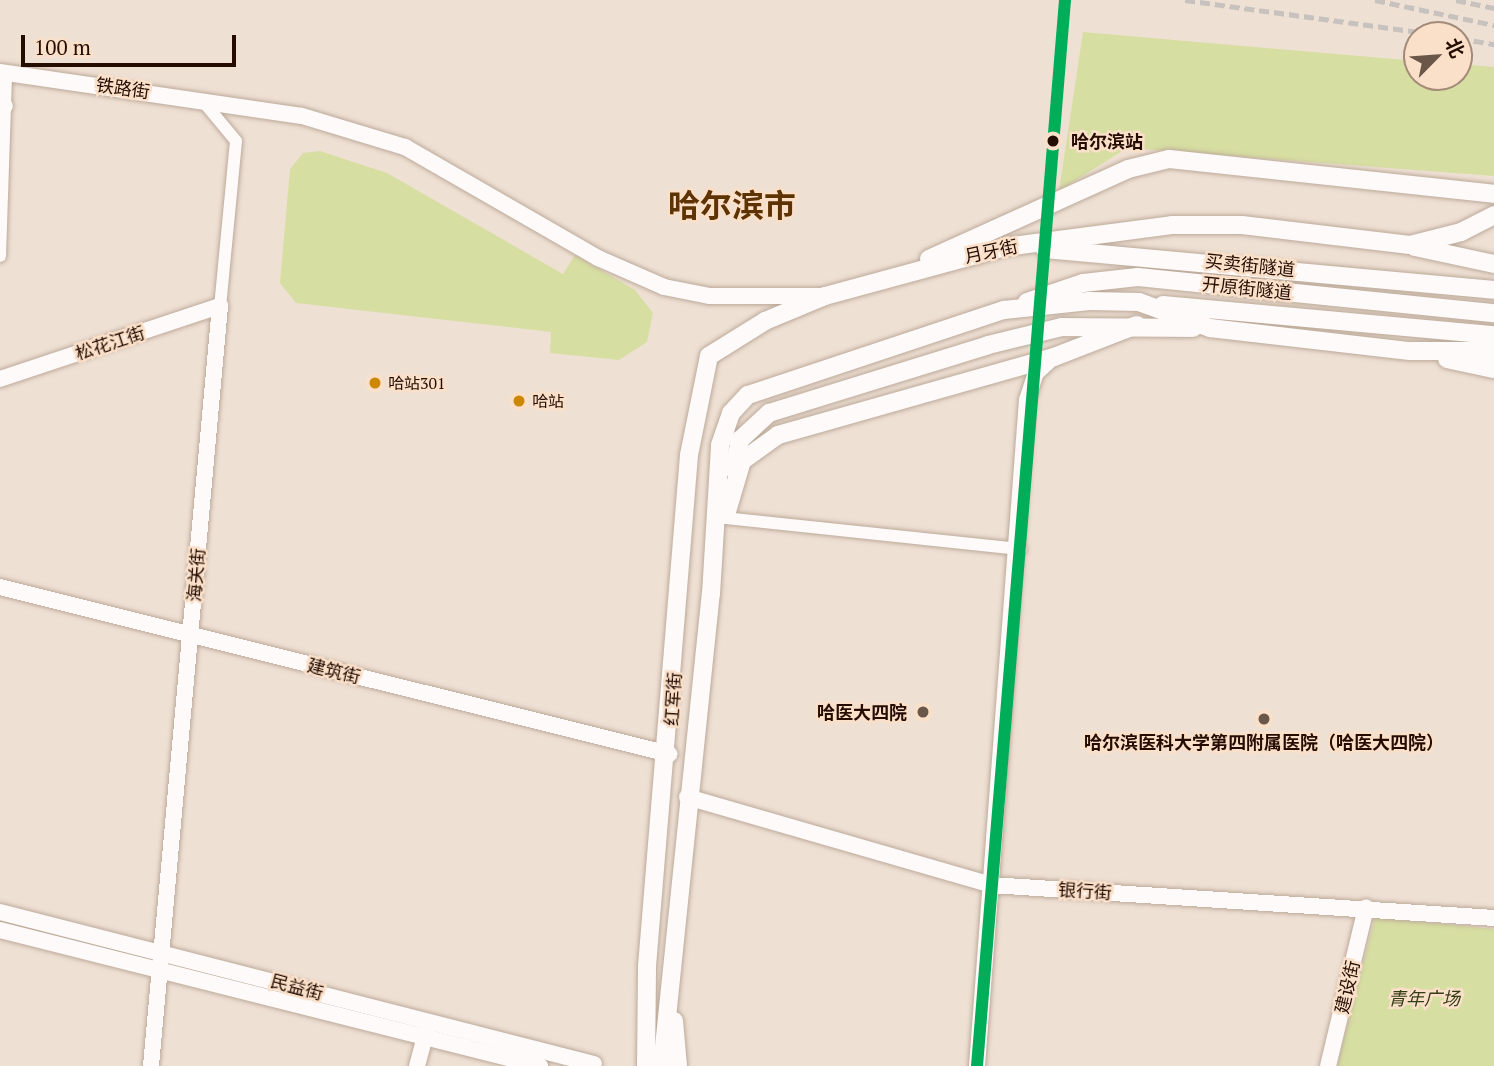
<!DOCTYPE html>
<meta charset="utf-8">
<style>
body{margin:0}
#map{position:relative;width:1494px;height:1066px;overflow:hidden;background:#efe0d4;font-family:"PT Serif","Noto Sans SC",serif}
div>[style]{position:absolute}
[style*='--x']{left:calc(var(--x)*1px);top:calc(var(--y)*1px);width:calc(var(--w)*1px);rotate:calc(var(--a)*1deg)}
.green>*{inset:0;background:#d7dea2}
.roads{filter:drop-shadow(0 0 2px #bcaa9a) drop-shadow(0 0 2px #bcaa9a)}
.street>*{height:12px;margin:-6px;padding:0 6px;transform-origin:6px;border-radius:6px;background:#fdfaf9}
.secondary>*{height:16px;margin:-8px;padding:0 8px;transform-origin:8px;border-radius:8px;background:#fdfaf9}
.primary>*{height:18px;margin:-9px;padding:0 9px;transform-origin:9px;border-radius:9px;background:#fdfaf9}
.rail>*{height:4.5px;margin-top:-2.25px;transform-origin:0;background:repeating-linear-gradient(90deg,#c7c2be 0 10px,transparent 0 15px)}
.metro-1>*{height:12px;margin:-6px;padding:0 6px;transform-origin:6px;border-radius:6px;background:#00ae59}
.dots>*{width:19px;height:19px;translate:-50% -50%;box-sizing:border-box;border:4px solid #fadfc9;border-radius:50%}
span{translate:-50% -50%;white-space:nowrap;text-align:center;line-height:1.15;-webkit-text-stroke:5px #fadfc9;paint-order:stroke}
.bus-label{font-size:16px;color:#240d00}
.left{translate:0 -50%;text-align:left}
.street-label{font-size:18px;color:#240d00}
.stop-label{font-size:18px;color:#240d00;font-weight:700}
.poi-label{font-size:18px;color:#240d00;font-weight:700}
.right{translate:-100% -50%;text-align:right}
.park-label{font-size:18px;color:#343e15;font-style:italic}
.town-label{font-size:32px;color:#5e3303;font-weight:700}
.north{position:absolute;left:1403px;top:21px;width:70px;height:70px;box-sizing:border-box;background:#fadfc9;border:2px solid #a48b79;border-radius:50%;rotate:65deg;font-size:19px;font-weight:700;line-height:28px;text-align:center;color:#240d00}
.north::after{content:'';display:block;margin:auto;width:24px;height:32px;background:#6b574a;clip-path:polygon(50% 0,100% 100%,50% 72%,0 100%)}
.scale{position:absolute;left:21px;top:35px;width:215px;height:32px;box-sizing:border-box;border:4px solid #240d00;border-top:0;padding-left:9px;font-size:21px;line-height:24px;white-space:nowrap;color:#240d00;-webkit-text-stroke:5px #fadfc9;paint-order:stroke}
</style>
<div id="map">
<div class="green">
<i style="clip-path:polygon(1083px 32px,1417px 61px,1417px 77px,1459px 77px,1459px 64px,1494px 67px,1494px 176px,1127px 148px,1059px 191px)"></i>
<i style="clip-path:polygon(320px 151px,387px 173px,563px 274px,575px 255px,635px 290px,653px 313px,647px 342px,619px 360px,550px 353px,551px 332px,296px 303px,280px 283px,290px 169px,303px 153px)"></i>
<i style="clip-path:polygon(1375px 917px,1494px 929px,1494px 1066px,1337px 1066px)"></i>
</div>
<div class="roads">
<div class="street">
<i style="--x:202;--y:100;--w:53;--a:50.3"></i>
<i style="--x:236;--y:141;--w:166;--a:95.5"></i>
<i style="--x:0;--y:256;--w:184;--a:-88.1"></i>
<i style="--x:725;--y:518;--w:297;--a:6"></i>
</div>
<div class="secondary">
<i style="--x:0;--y:72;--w:305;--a:8.3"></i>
<i style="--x:302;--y:116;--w:108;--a:16.8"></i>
<i style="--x:405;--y:147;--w:223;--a:29.9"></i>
<i style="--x:598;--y:258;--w:72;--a:23.7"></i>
<i style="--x:664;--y:287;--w:47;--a:11.1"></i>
<i style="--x:710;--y:296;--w:113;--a:0"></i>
<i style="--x:0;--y:105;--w:5;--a:11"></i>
<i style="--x:0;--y:379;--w:232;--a:-18.4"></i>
<i style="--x:220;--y:306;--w:763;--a:95.19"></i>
<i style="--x:0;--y:587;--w:690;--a:14.02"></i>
<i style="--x:687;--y:797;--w:316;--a:16.1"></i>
<i style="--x:991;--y:885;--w:504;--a:3.75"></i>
<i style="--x:0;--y:912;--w:613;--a:14.35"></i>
<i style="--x:0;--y:930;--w:557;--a:14.14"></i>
<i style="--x:417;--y:1066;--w:39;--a:-75"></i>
<i style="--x:977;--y:1066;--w:668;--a:-85.71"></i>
<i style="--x:1027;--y:400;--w:28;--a:-72"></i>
<i style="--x:1036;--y:373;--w:22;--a:-43"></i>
<i style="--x:1328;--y:1066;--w:163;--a:-76.5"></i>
</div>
<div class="primary">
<i style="--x:1415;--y:247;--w:81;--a:12.1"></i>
<i style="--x:1045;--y:249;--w:451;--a:5.2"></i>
<i style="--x:929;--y:259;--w:218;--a:-24.3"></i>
<i style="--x:1128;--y:169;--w:42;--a:-13.7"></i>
<i style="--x:1169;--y:159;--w:327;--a:6.1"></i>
<i style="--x:1027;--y:302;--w:59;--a:-18.7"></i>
<i style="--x:1083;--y:283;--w:55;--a:-6.2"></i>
<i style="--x:1138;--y:277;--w:358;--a:5.8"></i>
<i style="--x:1163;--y:305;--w:332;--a:5.2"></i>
<i style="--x:1447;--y:359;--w:48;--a:12"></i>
<i style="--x:734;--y:470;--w:31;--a:-79"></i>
<i style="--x:740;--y:440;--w:40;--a:-43"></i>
<i style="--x:769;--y:413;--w:229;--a:-17.2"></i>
<i style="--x:988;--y:345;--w:76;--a:-13.7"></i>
<i style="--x:1062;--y:327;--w:131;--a:0.4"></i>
<i style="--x:726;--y:515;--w:56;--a:-73.5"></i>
<i style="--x:742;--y:461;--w:44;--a:-35.8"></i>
<i style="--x:778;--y:435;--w:287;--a:-15.8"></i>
<i style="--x:1054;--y:357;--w:89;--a:-21.1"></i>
<i style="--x:674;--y:1021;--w:45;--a:84.9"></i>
<i style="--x:646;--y:1066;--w:100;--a:-89.4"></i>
<i style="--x:647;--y:966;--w:513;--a:-85.3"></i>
<i style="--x:689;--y:455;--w:101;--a:-78.6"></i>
<i style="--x:709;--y:356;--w:66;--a:-32"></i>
<i style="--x:765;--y:321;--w:65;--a:-22.6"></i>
<i style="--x:825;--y:296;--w:187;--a:-15.2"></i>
<i style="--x:1005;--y:247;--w:168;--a:-7.5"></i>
<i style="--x:1172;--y:225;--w:70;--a:0"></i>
<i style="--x:1242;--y:225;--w:169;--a:6.8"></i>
<i style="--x:1410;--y:245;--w:53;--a:-14.3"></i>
<i style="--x:1461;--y:232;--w:37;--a:-27"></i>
<i style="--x:662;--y:1066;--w:475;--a:-84.1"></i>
<i style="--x:711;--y:594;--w:149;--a:-86.5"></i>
<i style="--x:720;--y:445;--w:34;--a:-71"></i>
<i style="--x:731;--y:413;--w:25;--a:-47"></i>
<i style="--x:748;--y:395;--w:270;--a:-18.4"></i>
<i style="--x:1004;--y:310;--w:86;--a:-6"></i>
<i style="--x:1090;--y:301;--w:49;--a:1.2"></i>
<i style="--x:1139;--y:302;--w:76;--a:20.1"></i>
<i style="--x:1210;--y:328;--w:201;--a:6.6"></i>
<i style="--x:1410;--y:351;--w:84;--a:0"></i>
</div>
</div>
<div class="rail">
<i style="--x:1185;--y:0;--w:258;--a:7.8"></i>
<i style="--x:1375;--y:0;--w:122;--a:11.9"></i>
<i style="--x:1456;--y:0;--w:39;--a:12"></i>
<i style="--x:1459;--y:38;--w:36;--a:10"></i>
</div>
<div class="metro-1">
<i style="--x:977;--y:1066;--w:1070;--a:-85.28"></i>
</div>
<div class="dots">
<i style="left:1053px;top:141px;background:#240d00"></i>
<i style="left:375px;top:383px;background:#cd8700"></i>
<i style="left:519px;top:401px;background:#cd8700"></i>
<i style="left:923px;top:712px;background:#6b574a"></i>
<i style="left:1264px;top:719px;background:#6b574a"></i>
</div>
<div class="bus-label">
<span class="left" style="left:388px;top:383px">哈站301</span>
<span class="left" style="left:532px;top:401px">哈站</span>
</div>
<div class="street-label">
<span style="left:123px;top:88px;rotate:8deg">铁路街</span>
<span style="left:991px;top:251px;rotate:-12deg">月牙街</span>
<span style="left:1250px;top:265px;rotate:6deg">买卖街隧道</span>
<span style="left:1247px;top:288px;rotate:6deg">开原街隧道</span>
<span style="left:110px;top:343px;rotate:-18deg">松花江街</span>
<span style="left:196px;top:575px;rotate:-85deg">海关街</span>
<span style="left:334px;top:671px;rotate:14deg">建筑街</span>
<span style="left:673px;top:699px;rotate:-86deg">红军街</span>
<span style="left:1085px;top:891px;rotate:4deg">银行街</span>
<span style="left:297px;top:987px;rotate:15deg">民益街</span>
<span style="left:1347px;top:987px;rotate:-77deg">建设街</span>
</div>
<div class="stop-label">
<span class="left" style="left:1071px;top:141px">哈尔滨站</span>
</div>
<div class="poi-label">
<span class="right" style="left:907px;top:712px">哈医大四院</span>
<span style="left:1264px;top:742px">哈尔滨医科大学第四附属医院（哈医大四院）</span>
</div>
<div class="park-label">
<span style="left:1424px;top:998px">青年广场</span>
</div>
<div class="town-label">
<span style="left:732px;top:205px">哈尔滨市</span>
</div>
<div class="north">北</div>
<div class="scale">100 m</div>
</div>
